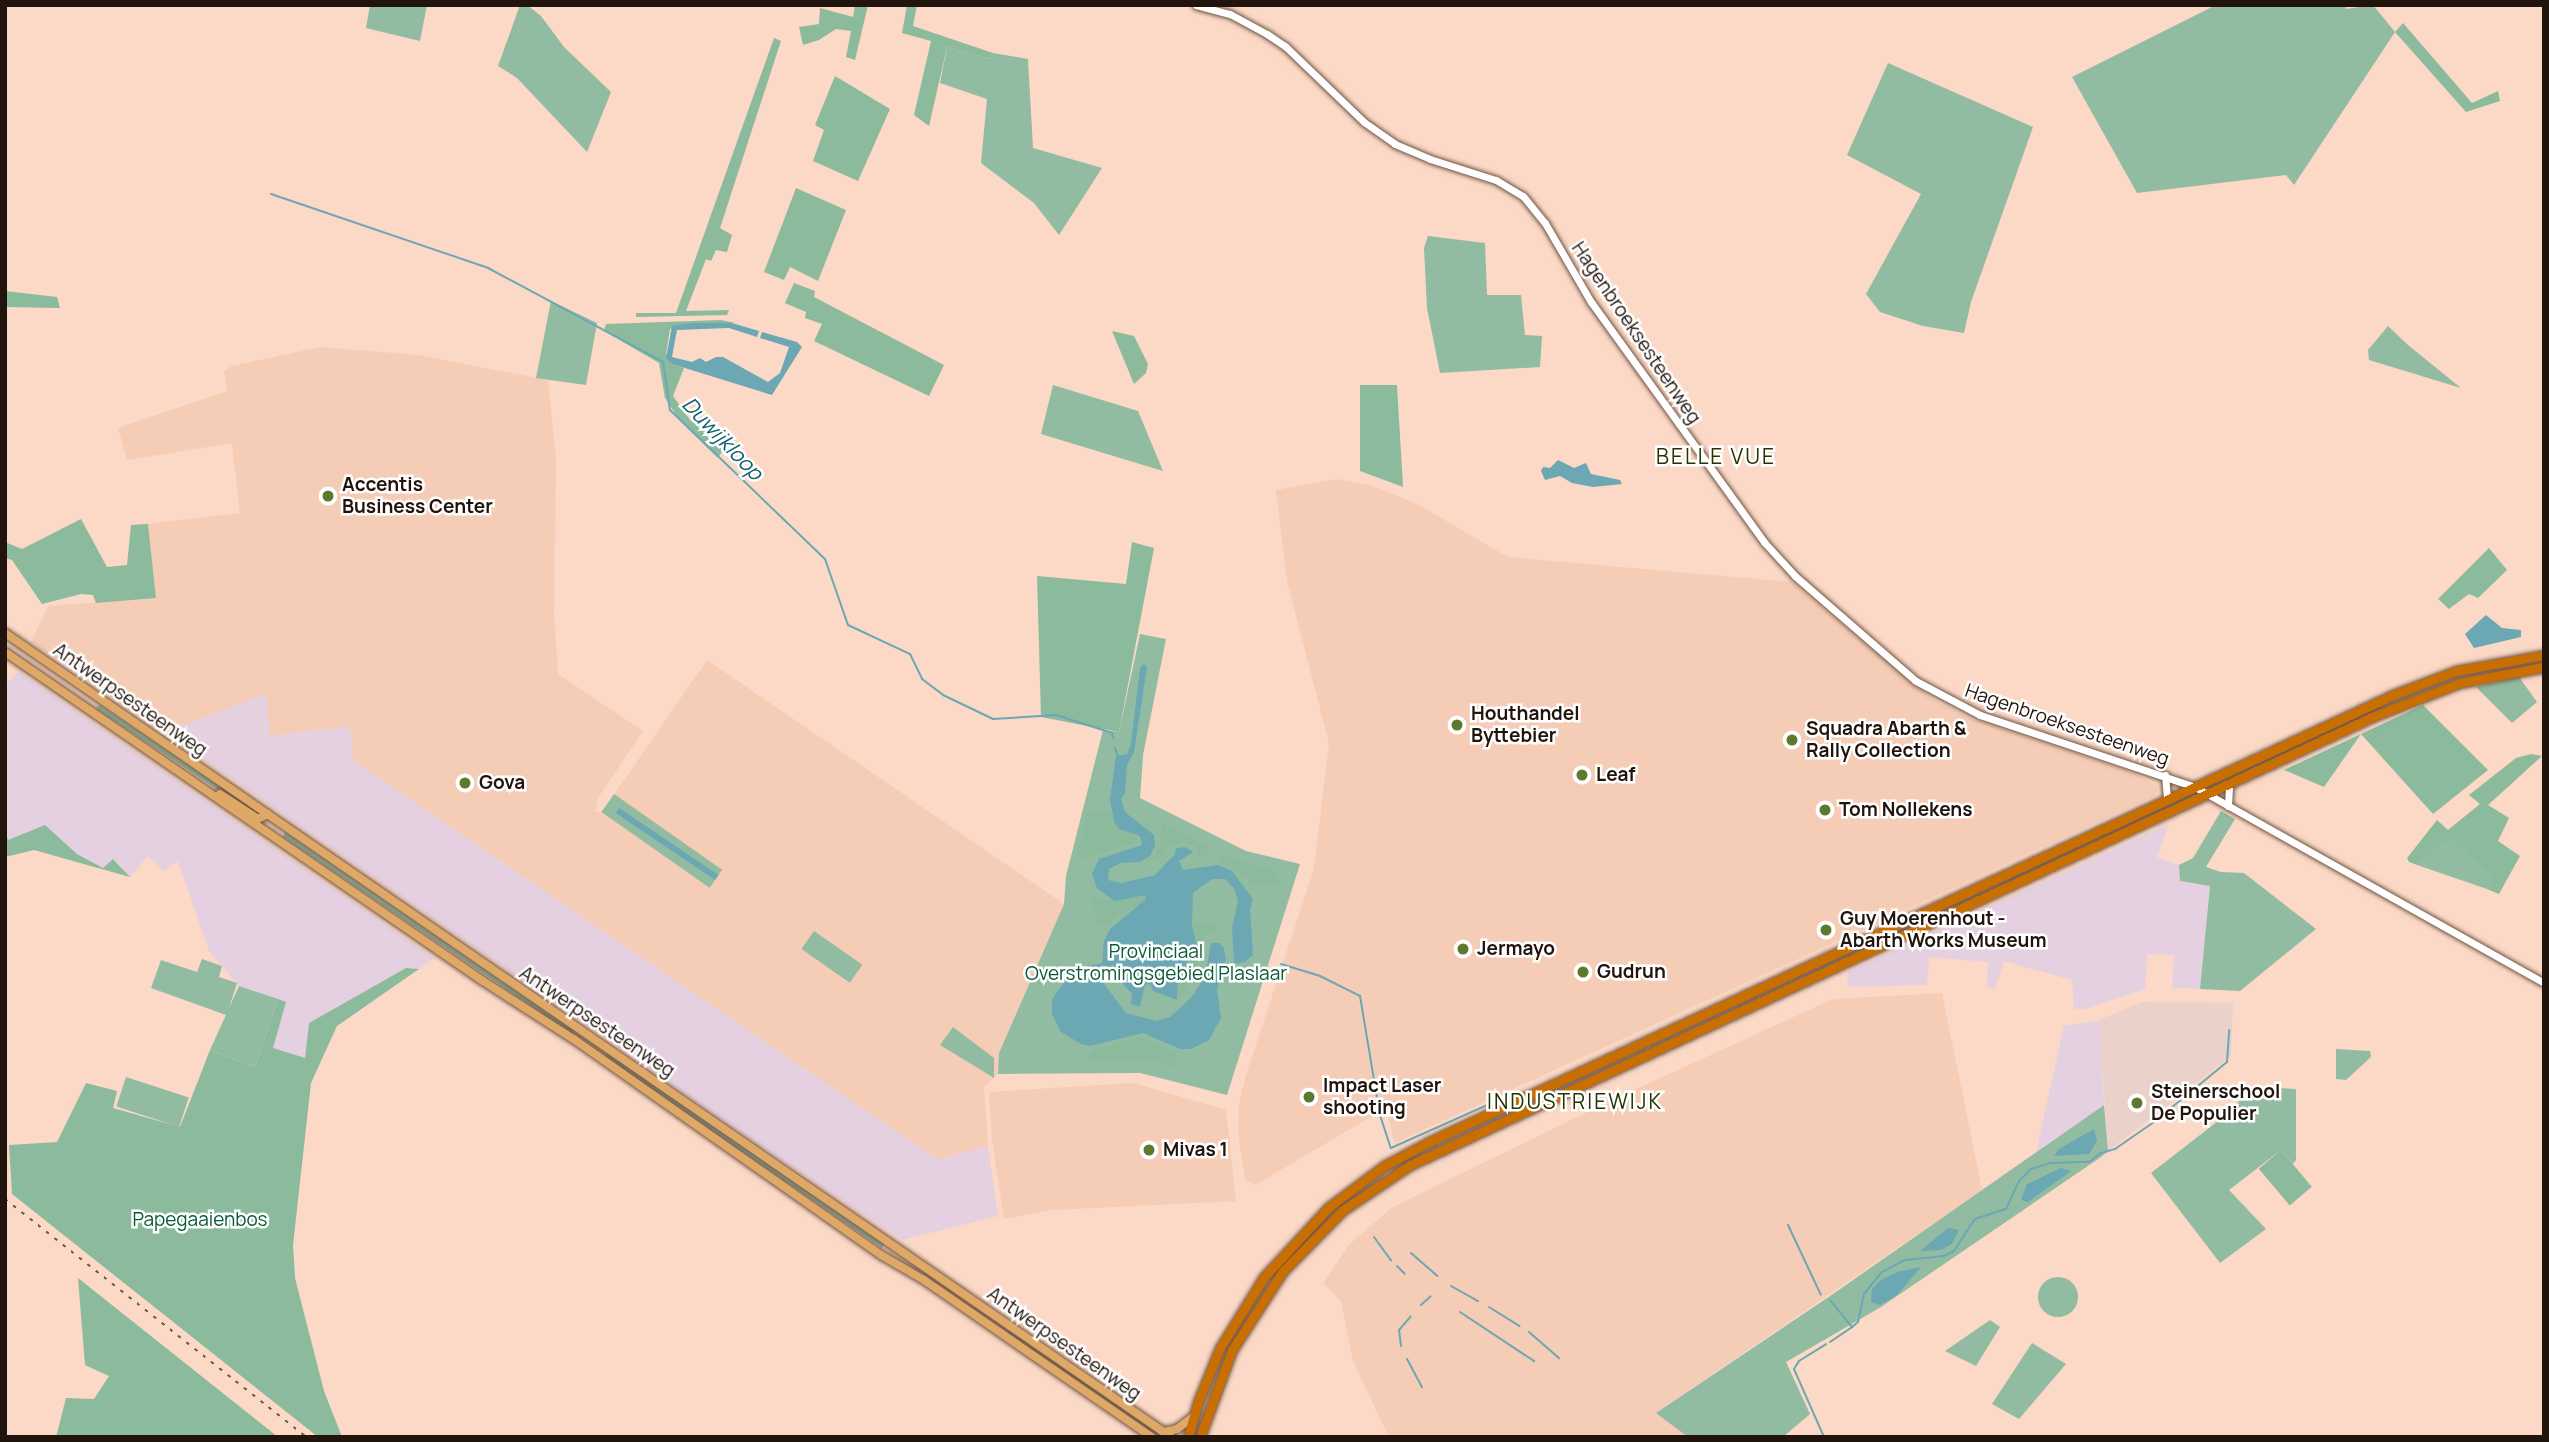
<!DOCTYPE html>
<style>
body{margin:0}
#map{position:relative;width:2549px;height:1442px;overflow:hidden;background:#fbd9c6;font-family:Manrope,sans-serif}
div>[style]{position:absolute}
[style*='--x']{left:calc(var(--x)*1px);top:calc(var(--y)*1px);width:calc(var(--w)*1px);rotate:calc(var(--a)*1deg)}
.commercial>*{inset:0;background:#e4d0e0}
.built>*{inset:0;background:#f5ccb5}
.education>*{inset:0;background:#ead1c9}
.green>*{inset:0;background:#91bca1;transform-origin:0 0}
.round{border-radius:50%}
.forest>*{inset:0;background:#8cba9d;transform-origin:0 0}
.water>*{inset:0;background:#6ca7b4;transform-origin:0 0}
.stream>*{height:2px;margin:-1px;padding:0 1px;transform-origin:1px;border-radius:1px;background:#6ca7b4}
.roads{filter:drop-shadow(0 0 2px #705443) drop-shadow(0 0 2px #705443)}
.secondary>*{height:7px;margin:-3.5px;padding:0 3.5px;transform-origin:3.5px;border-radius:3.5px;background:#fff}
.primary>*{height:8px;margin:-4px;padding:0 4px;transform-origin:4px;border-radius:4px;background:#dfa866}
.highway>*{height:9px;margin:-4.5px;padding:0 4.5px;transform-origin:4.5px;border-radius:4.5px;background:#c96e00}
.rail>*{height:2px;margin-top:-1px;transform-origin:0;background:repeating-linear-gradient(90deg,#6a564b 0 3.5px,transparent 0 10.5px)}
.dots>*{width:19px;height:19px;translate:-50% -50%;box-sizing:border-box;border:4px solid #fff;border-radius:50%}
span{translate:-50% -50%;white-space:nowrap;text-align:center;line-height:1.15;-webkit-text-stroke:5px #fff;paint-order:stroke}
.street-label{font-size:19px;color:#20140d}
.poi-label{font-size:19px;color:#20140d;font-weight:700}
.left{translate:0 -50%;text-align:left}
.park-label{font-size:19px;color:#0a5935}
.water-label{font-size:21px;color:#0d606e;font-style:italic}
.neighbourhood-label{font-size:21px;color:#223400;letter-spacing:2px}
.frame{position:absolute;inset:0;border:7px solid #20140d;pointer-events:none}
</style>
<div id="map">
<div class="commercial">
<i style="clip-path:polygon(19px 672px,434px 958px,419px 969px,406px 968px,309px 1023px,305px 1058px,272px 1048px,285px 1002px,239px 986px,209px 951px,178px 861px,164px 871px,148px 856px,130px 877px,114px 859px,103px 868px,77px 854px,45px 825px,7px 840px,5px 684px)"></i>
<i style="clip-path:polygon(267px 693px,271px 736px,350px 726px,353px 760px,937px 1159px,988px 1146px,998px 1216px,902px 1240px,771px 1153px,173px 738px,181px 726px)"></i>
<i style="clip-path:polygon(2169px 824px,2157px 857px,2179px 865px,2181px 882px,2210px 886px,2200px 989px,2172px 988px,2174px 955px,2147px 954px,2145px 989px,2085px 1009px,2074px 1010px,2072px 980px,2004px 961px,1995px 989px,1987px 987px,1988px 962px,1929px 957px,1927px 985px,1847px 987px,1848px 972px)"></i>
<i style="clip-path:polygon(2099px 1020px,2104px 1105px,2036px 1152px,2064px 1026px)"></i>
</div>
<div class="built">
<i style="clip-path:polygon(321px 347px,418px 355px,548px 380px,556px 458px,554px 613px,558px 674px,643px 731px,598px 798px,596px 812px,602px 812px,707px 660px,1064px 904px,999px 1052px,998px 1074px,984px 1087px,988px 1146px,937px 1159px,353px 760px,350px 726px,270px 736px,266px 694px,181px 726px,173px 738px,31px 642px,48px 606px,156px 598px,148px 524px,240px 513px,232px 443px,127px 460px,118px 428px,227px 391px,224px 371px,232px 366px)"></i>
<i style="clip-path:polygon(1336px 479px,1370px 485px,1417px 504px,1508px 557px,1791px 582px,1934px 700px,1972px 719px,2131px 772px,2156px 785px,2158px 790px,2154px 796px,1395px 1143px,1386px 1108px,1255px 1185px,1245px 1180px,1238px 1133px,1239px 1105px,1245px 1078px,1314px 869px,1329px 743px,1287px 581px,1276px 490px)"></i>
<i style="clip-path:polygon(1942px 993px,1982px 1190px,1657px 1412px,1688px 1437px,1389px 1437px,1353px 1361px,1341px 1301px,1323px 1283px,1349px 1245px,1391px 1208px,1610px 1101px,1833px 999px)"></i>
<i style="clip-path:polygon(1133px 1083px,1226px 1110px,1236px 1201px,1051px 1210px,1004px 1219px,992px 1140px,989px 1092px)"></i>
</div>
<div class="education">
<i style="clip-path:polygon(2142px 1002px,2233px 1003px,2231px 1056px,2108px 1151px,2099px 1020px)"></i>
</div>
<div class="green">
<i style="clip-path:polygon(370px 5px,427px 5px,420px 41px,366px 28px)"></i>
<i style="clip-path:polygon(520px 5px,527px 5px,541px 16px,564px 47px,611px 92px,587px 152px,517px 78px,498px 66px)"></i>
<i style="clip-path:polygon(2216px 5px,2345px 5px,2346px 9px,2373px 5px,2395px 32px,2294px 185px,2286px 175px,2137px 193px,2072px 77px)"></i>
<i style="clip-path:polygon(947px 47px,991px 59px,993px 53px,1028px 59px,1033px 148px,1102px 168px,1059px 235px,1034px 203px,981px 163px,987px 99px,940px 83px)"></i>
<i style="clip-path:polygon(1888px 63px,2033px 127px,1971px 302px,1964px 333px,1923px 326px,1880px 312px,1866px 294px,1921px 194px,1847px 155px)"></i>
<i style="clip-path:polygon(1428px 236px,1485px 243px,1487px 295px,1521px 295px,1525px 335px,1542px 336px,1540px 367px,1440px 373px,1427px 308px,1424px 248px)"></i>
<i style="clip-path:polygon(551px 301px,597px 323px,586px 385px,536px 378px)"></i>
<i style="clip-path:polygon(2388px 326px,2408px 345px,2461px 388px,2369px 360px,2368px 350px)"></i>
<i style="clip-path:polygon(1053px 385px,1138px 411px,1163px 471px,1041px 434px)"></i>
<i style="clip-path:polygon(1140px 634px,1166px 639px,1143px 755px,1140px 798px,1246px 851px,1300px 864px,1227px 1095px,1140px 1073px,998px 1074px,999px 1053px,1064px 904px,1066px 876px,1103px 730px,1119px 732px)"></i>
<i style="clip-path:polygon(2519px 677px,2537px 702px,2512px 723px,2476px 687px)"></i>
<i style="clip-path:polygon(100px 705px,241px 801px,239px 804px,98px 710px,96px 707px)"></i>
<i style="left:614px;top:794px;width:132px;height:22px;rotate:35deg"></i>
<i style="clip-path:polygon(2221px 811px,2235px 819px,2206px 867px,2221px 872px,2244px 873px,2316px 929px,2240px 991px,2200px 989px,2210px 886px,2180px 881px,2179px 865px,2193px 858px)"></i>
<i style="clip-path:polygon(285px 832px,574px 1031px,572px 1034px,283px 837px)"></i>
<i style="clip-path:polygon(2450px 836px,2493px 877px,2487px 889px,2417px 865px)"></i>
<i style="left:814px;top:931px;width:59px;height:22px;rotate:35deg"></i>
<i style="clip-path:polygon(202px 959px,222px 966px,219px 977px,237px 983px,229px 1008px,239px 986px,278px 999px,255px 1067px,210px 1050px,226px 1015px,151px 988px,161px 960px,197px 972px)"></i>
<i style="clip-path:polygon(953px 1027px,994px 1058px,994px 1078px,940px 1045px)"></i>
<i style="clip-path:polygon(2336px 1049px,2370px 1051px,2371px 1057px,2346px 1080px,2336px 1079px)"></i>
<i style="clip-path:polygon(607px 1053px,885px 1243px,882px 1248px,604px 1057px)"></i>
<i style="left:126px;top:1077px;width:66px;height:31px;rotate:18deg"></i>
<i style="clip-path:polygon(2254px 1087px,2296px 1089px,2296px 1160px,2293px 1164px,2281px 1150px,2229px 1190px,2266px 1229px,2220px 1263px,2151px 1173px,2218px 1121px)"></i>
<i style="clip-path:polygon(2104px 1105px,2108px 1151px,2101px 1157px,1881px 1307px,1786px 1362px,1810px 1414px,1783px 1437px,1688px 1437px,1656px 1413px,1833px 1294px)"></i>
<i class="round" style="left:2038px;top:1277px;width:40px;height:40px"></i>
<i style="clip-path:polygon(1990px 1320px,2000px 1327px,1976px 1366px,1945px 1351px)"></i>
<i style="clip-path:polygon(1010px 1329px,1166px 1437px,1160px 1437px,1126px 1416px,1007px 1334px)"></i>
<i style="clip-path:polygon(2032px 1343px,2066px 1364px,2019px 1419px,1992px 1404px)"></i>
</div>
<div class="forest">
<i style="clip-path:polygon(855px 5px,868px 5px,855px 60px,846px 57px,851px 31px,836px 29px,819px 40px,803px 45px,799px 27px,819px 24px,820px 8px,853px 17px)"></i>
<i style="clip-path:polygon(907px 5px,917px 5px,913px 26px,993px 53px,991px 59px,947px 47px,929px 126px,914px 115px,931px 41px,902px 33px)"></i>
<i style="clip-path:polygon(2403px 23px,2472px 103px,2498px 91px,2500px 101px,2466px 112px,2395px 32px)"></i>
<i style="clip-path:polygon(774px 38px,781px 41px,720px 228px,732px 235px,727px 252px,716px 250px,711px 261px,706px 259px,686px 311px,729px 310px,727px 315px,636px 317px,636px 313px,676px 313px)"></i>
<i style="clip-path:polygon(835px 76px,890px 109px,858px 181px,813px 161px,824px 130px,815px 125px)"></i>
<i style="clip-path:polygon(796px 188px,846px 210px,818px 281px,790px 267px,784px 280px,764px 272px)"></i>
<i style="clip-path:polygon(794px 283px,815px 291px,814px 297px,944px 365px,929px 396px,814px 341px,822px 324px,805px 318px,806px 312px,785px 303px)"></i>
<i style="clip-path:polygon(5px 291px,57px 297px,60px 308px,5px 307px)"></i>
<i style="clip-path:polygon(721px 320px,736px 323px,703px 323px,670px 329px,666px 354px,672px 364px,684px 368px,673px 396px,690px 420px,726px 445px,718px 458px,680px 421px,665px 398px,659px 363px,604px 331px,606px 324px)"></i>
<i style="clip-path:polygon(1112px 331px,1134px 336px,1148px 364px,1146px 373px,1134px 384px)"></i>
<i style="clip-path:polygon(1360px 385px,1397px 385px,1403px 487px,1360px 471px)"></i>
<i style="clip-path:polygon(81px 519px,107px 567px,127px 565px,131px 525px,148px 524px,156px 598px,96px 603px,93px 595px,81px 594px,42px 604px,12px 560px,5px 558px,5px 542px,22px 549px)"></i>
<i style="clip-path:polygon(1132px 542px,1154px 548px,1119px 732px,1041px 717px,1037px 576px,1126px 584px)"></i>
<i style="clip-path:polygon(2489px 548px,2507px 570px,2478px 598px,2469px 594px,2449px 609px,2438px 599px)"></i>
<i style="clip-path:polygon(2423px 705px,2488px 770px,2433px 814px,2361px 734px,2324px 787px,2284px 770px)"></i>
<i style="clip-path:polygon(2531px 754px,2542px 756px,2488px 805px,2509px 818px,2498px 841px,2520px 856px,2499px 894px,2487px 889px,2492px 877px,2450px 837px,2417px 865px,2409px 862px,2407px 858px,2437px 820px,2448px 830px,2480px 804px,2469px 795px,2516px 758px)"></i>
<i style="clip-path:polygon(1088px 811px,1109px 812px,1119px 829px,1136px 836px,1138px 842px,1076px 860px)"></i>
<i style="clip-path:polygon(1162px 823px,1209px 848px,1204px 858px,1197px 857px,1197px 849px,1191px 845px,1180px 842px,1172px 845px,1158px 861px,1154px 857px,1161px 841px)"></i>
<i style="clip-path:polygon(45px 825px,77px 854px,103px 868px,113px 859px,130px 877px,34px 850px,5px 857px,5px 831px,8px 840px)"></i>
<i style="clip-path:polygon(1221px 855px,1274px 870px,1279px 875px,1278px 885px,1255px 885px,1231px 867px,1219px 862px)"></i>
<i style="clip-path:polygon(1145px 894px,1144px 904px,1118px 914px,1106px 925px,1098px 924px,1090px 895px,1113px 901px)"></i>
<i style="clip-path:polygon(1196px 922px,1211px 923px,1218px 929px,1207px 932px,1202px 939px,1196px 976px,1177px 1000px,1178px 976px,1192px 957px,1192px 925px)"></i>
<i style="clip-path:polygon(406px 968px,419px 969px,337px 1026px,311px 1083px,293px 1245px,295px 1278px,324px 1391px,342px 1437px,318px 1437px,12px 1194px,9px 1145px,57px 1142px,86px 1083px,117px 1091px,113px 1108px,180px 1127px,210px 1050px,255px 1067px,278px 999px,286px 1002px,273px 1048px,305px 1058px,309px 1023px)"></i>
<i style="clip-path:polygon(1139px 1037px,1176px 1053px,1174px 1069px,1167px 1063px,1135px 1059px,1088px 1061px,1091px 1052px)"></i>
<i style="left:2281px;top:1150px;width:48px;height:29px;rotate:50deg"></i>
<i style="clip-path:polygon(78px 1278px,278px 1437px,56px 1437px,66px 1398px,94px 1399px,109px 1376px,85px 1365px)"></i>
</div>
<div class="water">
<i style="clip-path:polygon(692px 323px,732px 323px,759px 331px,757px 337px,729px 328px,677px 330px,672px 357px,692px 362px,700px 358px,706px 362px,716px 357px,723px 357px,768px 382px,780px 373px,789px 347px,760px 338px,762px 332px,797px 342px,802px 347px,772px 395px,672px 364px,666px 358px,672px 326px)"></i>
<i style="clip-path:polygon(1558px 460px,1574px 468px,1586px 463px,1591px 474px,1620px 480px,1622px 484px,1593px 487px,1572px 483px,1560px 476px,1545px 480px,1541px 471px,1543px 467px,1550px 468px)"></i>
<i style="clip-path:polygon(2486px 615px,2502px 628px,2521px 630px,2521px 637px,2474px 648px,2465px 634px)"></i>
<i style="clip-path:polygon(1143px 664px,1147px 667px,1134px 752px,1127px 765px,1125px 793px,1121px 799px,1125px 812px,1154px 835px,1155px 846px,1150px 856px,1140px 862px,1121px 863px,1109px 869px,1108px 880px,1122px 883px,1155px 875px,1175px 854px,1176px 848px,1185px 847px,1193px 852px,1179px 861px,1183px 870px,1218px 865px,1232px 871px,1253px 899px,1250px 910px,1253px 955px,1245px 962px,1234px 964px,1232px 928px,1238px 901px,1234px 888px,1225px 879px,1212px 879px,1193px 893px,1192px 925px,1196px 942px,1194px 953px,1178px 976px,1177px 1000px,1153px 991px,1150px 984px,1145px 985px,1140px 1007px,1131px 1004px,1132px 994px,1111px 971px,1107px 972px,1102px 981px,1126px 1013px,1157px 1021px,1170px 1017px,1191px 998px,1205px 977px,1211px 943px,1220px 943px,1224px 948px,1226px 960px,1217px 990px,1221px 1018px,1209px 1040px,1191px 1049px,1180px 1049px,1143px 1033px,1090px 1046px,1081px 1044px,1061px 1032px,1052px 1014px,1052px 1000px,1058px 990px,1069px 978px,1081px 974px,1083px 967px,1102px 963px,1104px 941px,1110px 929px,1146px 899px,1145px 895px,1114px 901px,1097px 888px,1092px 874px,1099px 859px,1142px 845px,1140px 836px,1119px 829px,1114px 822px,1110px 799px,1116px 756px,1127px 754px,1131px 744px,1140px 668px)"></i>
<i style="left:619px;top:808px;width:120px;height:6px;rotate:34deg"></i>
<i style="clip-path:polygon(2094px 1129px,2097px 1141px,2089px 1154px,2054px 1156px,2059px 1149px)"></i>
<i style="clip-path:polygon(2061px 1168px,2071px 1171px,2028px 1202px,2021px 1200px,2027px 1184px)"></i>
<i style="clip-path:polygon(1948px 1228px,1959px 1230px,1952px 1244px,1941px 1250px,1920px 1251px)"></i>
<i style="clip-path:polygon(1921px 1267px,1897px 1295px,1880px 1305px,1871px 1302px,1872px 1289px,1881px 1280px,1897px 1272px)"></i>
</div>
<div class="stream">
<i style="--x:271;--y:194;--w:229;--a:18.8"></i>
<i style="--x:488;--y:268;--w:199;--a:28.2"></i>
<i style="--x:663;--y:362;--w:49;--a:81.7"></i>
<i style="--x:670;--y:410;--w:215;--a:43.9"></i>
<i style="--x:825;--y:559;--w:70;--a:70.8"></i>
<i style="--x:848;--y:625;--w:68;--a:25.1"></i>
<i style="--x:910;--y:654;--w:28;--a:64"></i>
<i style="--x:922;--y:679;--w:26;--a:37"></i>
<i style="--x:943;--y:695;--w:55;--a:25.6"></i>
<i style="--x:993;--y:719;--w:63;--a:-3.6"></i>
<i style="--x:1056;--y:715;--w:59;--a:17.8"></i>
<i style="--x:1112;--y:733;--w:5;--a:79"></i>
<i style="--x:1115;--y:748;--w:9;--a:72"></i>
<i style="--x:1281;--y:964;--w:41;--a:17.1"></i>
<i style="--x:1320;--y:976;--w:45;--a:26.6"></i>
<i style="--x:1360;--y:996;--w:121;--a:80.5"></i>
<i style="--x:1380;--y:1115;--w:35;--a:72"></i>
<i style="--x:1391;--y:1148;--w:113;--a:-24.1"></i>
<i style="--x:1788;--y:1225;--w:77;--a:64.8"></i>
<i style="--x:1374;--y:1237;--w:29;--a:54"></i>
<i style="--x:1411;--y:1253;--w:35;--a:41"></i>
<i style="--x:1397;--y:1266;--w:11;--a:45"></i>
<i style="--x:1451;--y:1286;--w:31;--a:29"></i>
<i style="--x:1421;--y:1305;--w:13;--a:-42"></i>
<i style="--x:1489;--y:1307;--w:36;--a:32"></i>
<i style="--x:1460;--y:1312;--w:89;--a:33.5"></i>
<i style="--x:1852;--y:1327;--w:8;--a:-40"></i>
<i style="--x:1858;--y:1322;--w:29;--a:-78"></i>
<i style="--x:1864;--y:1294;--w:28;--a:-51"></i>
<i style="--x:1882;--y:1272;--w:26;--a:-28"></i>
<i style="--x:1905;--y:1260;--w:39;--a:-6"></i>
<i style="--x:1944;--y:1256;--w:11;--a:-27"></i>
<i style="--x:1954;--y:1251;--w:38;--a:-57"></i>
<i style="--x:1975;--y:1219;--w:33;--a:-18"></i>
<i style="--x:2006;--y:1209;--w:31;--a:-65"></i>
<i style="--x:2019;--y:1181;--w:17;--a:-45"></i>
<i style="--x:2031;--y:1169;--w:21;--a:-17"></i>
<i style="--x:2051;--y:1163;--w:38;--a:-2"></i>
<i style="--x:2089;--y:1162;--w:15;--a:-37"></i>
<i style="--x:2101;--y:1153;--w:15;--a:-16"></i>
<i style="--x:2115;--y:1149;--w:47;--a:-34.7"></i>
<i style="--x:2154;--y:1122;--w:94;--a:-39.4"></i>
<i style="--x:2227;--y:1062;--w:32;--a:-86"></i>
<i style="--x:1529;--y:1332;--w:40;--a:41"></i>
<i style="--x:1830;--y:1342;--w:27;--a:-34"></i>
<i style="--x:1852;--y:1327;--w:35;--a:-129"></i>
<i style="--x:1401;--y:1346;--w:16;--a:-97"></i>
<i style="--x:1399;--y:1330;--w:18;--a:-49"></i>
<i style="--x:1407;--y:1359;--w:32;--a:62"></i>
<i style="--x:1824;--y:1437;--w:74;--a:-113.8"></i>
<i style="--x:1794;--y:1369;--w:9;--a:-58"></i>
<i style="--x:1799;--y:1361;--w:32;--a:-32"></i>
</div>
<div class="roads">
<div class="secondary">
<i style="--x:1196;--y:5;--w:35;--a:15"></i>
<i style="--x:1230;--y:14;--w:42;--a:28.4"></i>
<i style="--x:1267;--y:34;--w:22;--a:34"></i>
<i style="--x:1285;--y:46;--w:110;--a:43.9"></i>
<i style="--x:1364;--y:122;--w:38;--a:35"></i>
<i style="--x:1395;--y:144;--w:38;--a:23"></i>
<i style="--x:1430;--y:159;--w:69;--a:17.7"></i>
<i style="--x:1496;--y:180;--w:31;--a:31"></i>
<i style="--x:1523;--y:196;--w:35;--a:51"></i>
<i style="--x:1545;--y:223;--w:91;--a:59.8"></i>
<i style="--x:1591;--y:302;--w:296;--a:54.2"></i>
<i style="--x:1764;--y:542;--w:46;--a:47.6"></i>
<i style="--x:1795;--y:576;--w:160;--a:41"></i>
<i style="--x:1916;--y:681;--w:72;--a:28"></i>
<i style="--x:1980;--y:715;--w:227;--a:18.5"></i>
<i style="--x:2195;--y:787;--w:400;--a:29.3"></i>
<i style="--x:2165;--y:775;--w:24;--a:85"></i>
<i style="--x:2228;--y:806;--w:22;--a:-87"></i>
</div>
<div class="primary">
<i style="--x:5;--y:633;--w:1416;--a:34.59"></i>
<i style="--x:5;--y:652;--w:580;--a:34.54"></i>
<i style="--x:483;--y:981;--w:109;--a:32.7"></i>
<i style="--x:575;--y:1040;--w:374;--a:35.1"></i>
<i style="--x:881;--y:1255;--w:50;--a:30.2"></i>
<i style="--x:924;--y:1280;--w:277;--a:34.6"></i>
<i style="--x:220;--y:794;--w:45;--a:33.3"></i>
<i style="--x:258;--y:819;--w:11;--a:-27"></i>
<i style="--x:1164;--y:1432;--w:13;--a:-13"></i>
<i style="--x:1177;--y:1429;--w:20;--a:-37"></i>
</div>
<div class="highway">
<i style="--x:1188;--y:1437;--w:36;--a:-74"></i>
<i style="--x:1198;--y:1402;--w:58;--a:-67.8"></i>
<i style="--x:1220;--y:1348;--w:84;--a:-58.2"></i>
<i style="--x:1264;--y:1277;--w:96;--a:-47.1"></i>
<i style="--x:1329;--y:1207;--w:69;--a:-36.7"></i>
<i style="--x:1384;--y:1166;--w:53;--a:-28"></i>
<i style="--x:1431;--y:1141;--w:1060;--a:-24.87"></i>
<i style="--x:2393;--y:695;--w:67;--a:-20.9"></i>
<i style="--x:2456;--y:671;--w:89;--a:-10.3"></i>
<i style="--x:1200;--y:1437;--w:93;--a:-69.8"></i>
<i style="--x:1232;--y:1350;--w:94;--a:-57.2"></i>
<i style="--x:1283;--y:1271;--w:86;--a:-45.5"></i>
<i style="--x:1343;--y:1210;--w:81;--a:-33.9"></i>
<i style="--x:1410;--y:1165;--w:1063;--a:-24.97"></i>
<i style="--x:2374;--y:716;--w:91;--a:-21.2"></i>
<i style="--x:2459;--y:683;--w:86;--a:-10.7"></i>
</div>
</div>
<div class="rail">
<i style="--x:5;--y:1199;--w:384;--a:38.3"></i>
</div>
<div class="dots">
<i style="left:328px;top:496px;background:#5c792e"></i>
<i style="left:1457px;top:725px;background:#5c792e"></i>
<i style="left:1792px;top:740px;background:#5c792e"></i>
<i style="left:1582px;top:775px;background:#5c792e"></i>
<i style="left:465px;top:783px;background:#5c792e"></i>
<i style="left:1825px;top:810px;background:#5c792e"></i>
<i style="left:1826px;top:930px;background:#5c792e"></i>
<i style="left:1463px;top:949px;background:#5c792e"></i>
<i style="left:1583px;top:972px;background:#5c792e"></i>
<i style="left:1309px;top:1097px;background:#5c792e"></i>
<i style="left:2137px;top:1103px;background:#5c792e"></i>
<i style="left:1149px;top:1150px;background:#5c792e"></i>
</div>
<div class="street-label">
<span style="left:1636px;top:333px;rotate:56deg">Hagenbroeksesteenweg</span>
<span style="left:130px;top:700px;rotate:35deg">Antwerpsesteenweg</span>
<span style="left:2067px;top:725px;rotate:19deg">Hagenbroeksesteenweg</span>
<span style="left:597px;top:1022px;rotate:34deg">Antwerpsesteenweg</span>
<span style="left:1064px;top:1344px;rotate:35deg">Antwerpsesteenweg</span>
</div>
<div class="poi-label">
<span class="left" style="left:342px;top:496px">Accentis<br>Business Center</span>
<span class="left" style="left:1471px;top:725px">Houthandel<br>Byttebier</span>
<span class="left" style="left:1806px;top:740px">Squadra Abarth &amp;<br>Rally Collection</span>
<span class="left" style="left:1596px;top:775px">Leaf</span>
<span class="left" style="left:479px;top:783px">Gova</span>
<span class="left" style="left:1839px;top:810px">Tom Nollekens</span>
<span class="left" style="left:1840px;top:930px">Guy Moerenhout -<br>Abarth Works Museum</span>
<span class="left" style="left:1477px;top:949px">Jermayo</span>
<span class="left" style="left:1597px;top:972px">Gudrun</span>
<span class="left" style="left:1323px;top:1097px">Impact Laser<br>shooting</span>
<span class="left" style="left:2151px;top:1103px">Steinerschool<br>De Populier</span>
<span class="left" style="left:1163px;top:1150px">Mivas 1</span>
</div>
<div class="park-label">
<span style="left:1156px;top:963px">Provinciaal<br>Overstromingsgebied Plaslaar</span>
<span style="left:200px;top:1220px">Papegaaienbos</span>
</div>
<div class="water-label">
<span style="left:723px;top:438px;rotate:46deg">Duwijkloop</span>
</div>
<div class="neighbourhood-label">
<span style="left:1716px;top:456px">BELLE VUE</span>
<span style="left:1575px;top:1101px">INDUSTRIEWIJK</span>
</div>
<div class="frame"></div>
</div>
